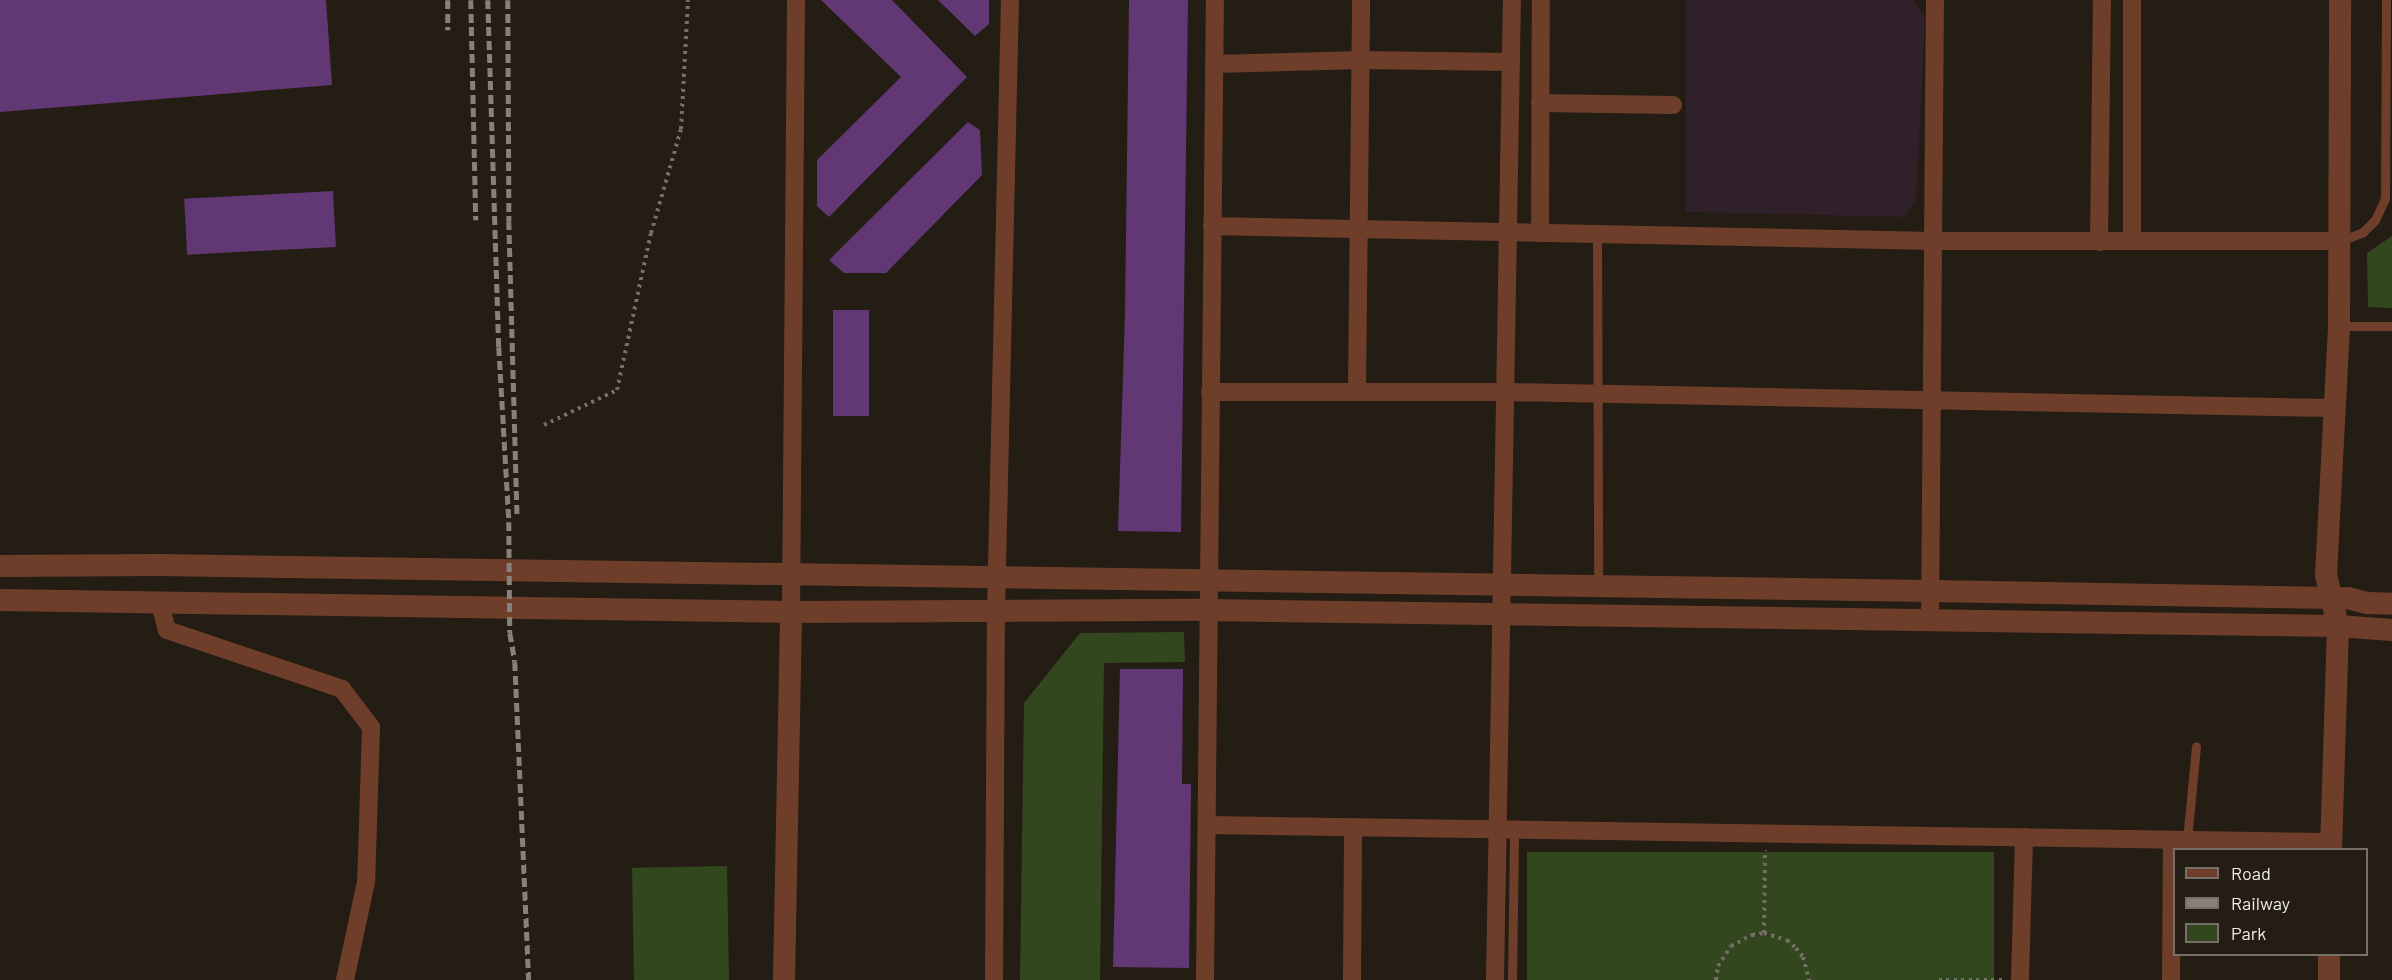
<!DOCTYPE html>
<style>
body{margin:0}
#map{position:relative;width:2392px;height:980px;overflow:hidden;background:#241d14;font-family:Barlow,sans-serif}
div>[style]{position:absolute}
[style*='--x']{left:calc(var(--x)*1px);top:calc(var(--y)*1px);width:calc(var(--w)*1px);rotate:calc(var(--a)*1deg)}
.education>*{inset:0;background:#2f202a}
.green>*{inset:0;background:#33471f;transform-origin:0 0}
.building>*{inset:0;background:#613774;transform-origin:0 0}
.path>*{height:4px;margin-top:-2px;transform-origin:0;background:repeating-linear-gradient(90deg,#756f67 0 3px,transparent 0 7.5px)}
.service>*{height:9px;margin:-4.5px;padding:0 4.5px;transform-origin:4.5px;border-radius:4.5px;background:#6f3e2a}
.minor>*{height:18px;margin:-9px;padding:0 9px;transform-origin:9px;border-radius:9px;background:#6f3e2a}
.tertiary>*{height:22px;margin:-11px;padding:0 11px;transform-origin:11px;border-radius:11px;background:#6f3e2a}
.rail>*{height:4.5px;margin-top:-2.25px;transform-origin:0;background:repeating-linear-gradient(90deg,#878179 0 9px,transparent 0 13.5px)}
span{translate:-50% -50%;white-space:nowrap;text-align:center;line-height:1.15;-webkit-text-stroke:4.5px #241d14;paint-order:stroke}
.legend{position:absolute;left:2173px;top:848px;width:195px;height:108px;box-sizing:border-box;background:#241d14;border:2px solid #767068;margin:0;padding:8px 10px;list-style:none;font-size:18px;color:#f2ede7}
.legend li{display:flex;align-items:center;gap:12px;height:30px}
.legend b{width:30px;border:2px solid #767068}
</style>
<div id="map">
<div class="education">
<i style="clip-path:polygon(1686px 0,1913px 0,1925px 18px,1916px 202px,1903px 217px,1686px 212px)"></i>
</div>
<div class="green">
<i style="clip-path:polygon(2392px 236px,2392px 308px,2368px 307px,2367px 253px)"></i>
<i style="clip-path:polygon(1184px 632px,1185px 662px,1104px 663px,1100px 980px,1020px 980px,1024px 703px,1080px 633px)"></i>
<i style="left:1527px;top:852px;width:467px;height:128px"></i>
<i style="left:727px;top:866px;width:114px;height:95px;rotate:89deg"></i>
</div>
<div class="building">
<i style="clip-path:polygon(0 0,326px 0,332px 85px,0 112px)"></i>
<i style="clip-path:polygon(821px 0,892px 0,967px 77px,829px 217px,817px 206px,817px 160px,901px 77px)"></i>
<i style="clip-path:polygon(938px 0,989px 0,989px 24px,975px 36px)"></i>
<i style="clip-path:polygon(1129px 0,1188px 0,1181px 532px,1118px 531px,1125px 313px)"></i>
<i style="clip-path:polygon(968px 122px,980px 130px,982px 175px,886px 273px,844px 273px,829px 260px)"></i>
<i style="left:333px;top:191px;width:56px;height:149px;rotate:87deg"></i>
<i style="left:833px;top:310px;width:36px;height:106px"></i>
<i style="clip-path:polygon(1120px 669px,1183px 669px,1182px 784px,1191px 784px,1189px 968px,1113px 967px)"></i>
</div>
<div class="path">
<i style="--x:544;--y:425;--w:81;--a:-25.6"></i>
<i style="--x:617;--y:390;--w:161;--a:-77.8"></i>
<i style="--x:651;--y:233;--w:108;--a:-73.9"></i>
<i style="--x:681;--y:129;--w:129;--a:-86.9"></i>
<i style="--x:1764;--y:933;--w:83;--a:-89.3"></i>
<i style="--x:1716;--y:980;--w:14;--a:-82"></i>
<i style="--x:1718;--y:966;--w:24;--a:-57"></i>
<i style="--x:1731;--y:946;--w:24;--a:-28"></i>
<i style="--x:1752;--y:935;--w:12;--a:-9"></i>
<i style="--x:1764;--y:933;--w:24;--a:17"></i>
<i style="--x:1787;--y:940;--w:12;--a:42"></i>
<i style="--x:1796;--y:948;--w:11;--a:52"></i>
<i style="--x:1803;--y:957;--w:24;--a:75"></i>
<i style="--x:1939;--y:980;--w:65;--a:0"></i>
</div>
<div class="service">
<i style="--x:1597;--y:234;--w:343;--a:89.8"></i>
<i style="--x:2340;--y:241;--w:25;--a:-21"></i>
<i style="--x:2363;--y:232;--w:17;--a:-45"></i>
<i style="--x:2375;--y:220;--w:23;--a:-65"></i>
<i style="--x:2385;--y:199;--w:199;--a:-89.7"></i>
<i style="--x:2339;--y:326;--w:53;--a:0"></i>
<i style="--x:2187;--y:840;--w:94;--a:-84.5"></i>
<i style="--x:1512;--y:980;--w:150;--a:-89.2"></i>
</div>
<div class="minor">
<i style="--x:1214;--y:64;--w:146;--a:-1.6"></i>
<i style="--x:1360;--y:60;--w:151;--a:0.8"></i>
<i style="--x:1540;--y:103;--w:133;--a:0.9"></i>
<i style="--x:1212;--y:226;--w:721;--a:1.19"></i>
<i style="--x:1933;--y:241;--w:407;--a:0"></i>
<i style="--x:1540;--y:233;--w:233;--a:-89.8"></i>
<i style="--x:2132;--y:241;--w:241;--a:-90"></i>
<i style="--x:2099;--y:242;--w:242;--a:-89.3"></i>
<i style="--x:1210;--y:392;--w:295;--a:0"></i>
<i style="--x:1505;--y:392;--w:829;--a:1.11"></i>
<i style="--x:1357;--y:392;--w:392;--a:-89.4"></i>
<i style="--x:160;--y:604;--w:27;--a:75"></i>
<i style="--x:167;--y:630;--w:185;--a:18.6"></i>
<i style="--x:342;--y:689;--w:48;--a:52.7"></i>
<i style="--x:371;--y:727;--w:155;--a:91.8"></i>
<i style="--x:366;--y:882;--w:100;--a:102.1"></i>
<i style="--x:791;--y:612;--w:612;--a:-89.53"></i>
<i style="--x:1930;--y:620;--w:620;--a:-89.54"></i>
<i style="--x:1207;--y:825;--w:1124;--a:0.87"></i>
<i style="--x:994;--y:980;--w:369;--a:-89.7"></i>
<i style="--x:996;--y:611;--w:611;--a:-88.69"></i>
<i style="--x:1205;--y:980;--w:980;--a:-89.42"></i>
<i style="--x:1352;--y:980;--w:153;--a:-89.6"></i>
<i style="--x:1495;--y:980;--w:980;--a:-89.01"></i>
<i style="--x:2020;--y:980;--w:143;--a:-88.4"></i>
<i style="--x:2171;--y:980;--w:140;--a:-89.6"></i>
</div>
<div class="tertiary">
<i style="--x:0;--y:566;--w:158;--a:-0.4"></i>
<i style="--x:158;--y:565;--w:1772;--a:0.84"></i>
<i style="--x:1930;--y:591;--w:418;--a:1"></i>
<i style="--x:2348;--y:598;--w:20;--a:15"></i>
<i style="--x:2367;--y:603;--w:25;--a:2"></i>
<i style="--x:0;--y:600;--w:791;--a:0.87"></i>
<i style="--x:791;--y:612;--w:417;--a:-0.3"></i>
<i style="--x:1208;--y:610;--w:1130;--a:0.81"></i>
<i style="--x:2338;--y:626;--w:54;--a:4.2"></i>
<i style="--x:2331;--y:850;--w:224;--a:-88.2"></i>
<i style="--x:2338;--y:626;--w:52;--a:-103.2"></i>
<i style="--x:2326;--y:575;--w:249;--a:-87"></i>
<i style="--x:2339;--y:326;--w:326;--a:-89.8"></i>
<i style="--x:784;--y:980;--w:368;--a:-88.9"></i>
<i style="--x:2329;--y:980;--w:26;--a:-90"></i>
</div>
<div class="rail">
<i style="--x:448;--y:0;--w:30;--a:90"></i>
<i style="--x:471;--y:0;--w:220;--a:88.7"></i>
<i style="--x:488;--y:0;--w:347;--a:88.2"></i>
<i style="--x:499;--y:347;--w:175;--a:86.7"></i>
<i style="--x:509;--y:522;--w:111;--a:89.5"></i>
<i style="--x:510;--y:633;--w:29;--a:80"></i>
<i style="--x:515;--y:662;--w:318;--a:87.5"></i>
<i style="--x:508;--y:0;--w:221;--a:89.7"></i>
<i style="--x:509;--y:221;--w:295;--a:88.4"></i>
</div>
<ul class="legend">
<li><b style="height:8px;background:#6f3e2a"></b>Road</li>
<li><b style="height:8px;background:#878179"></b>Railway</li>
<li><b style="height:16px;background:#33471f"></b>Park</li>
</ul>
</div>
